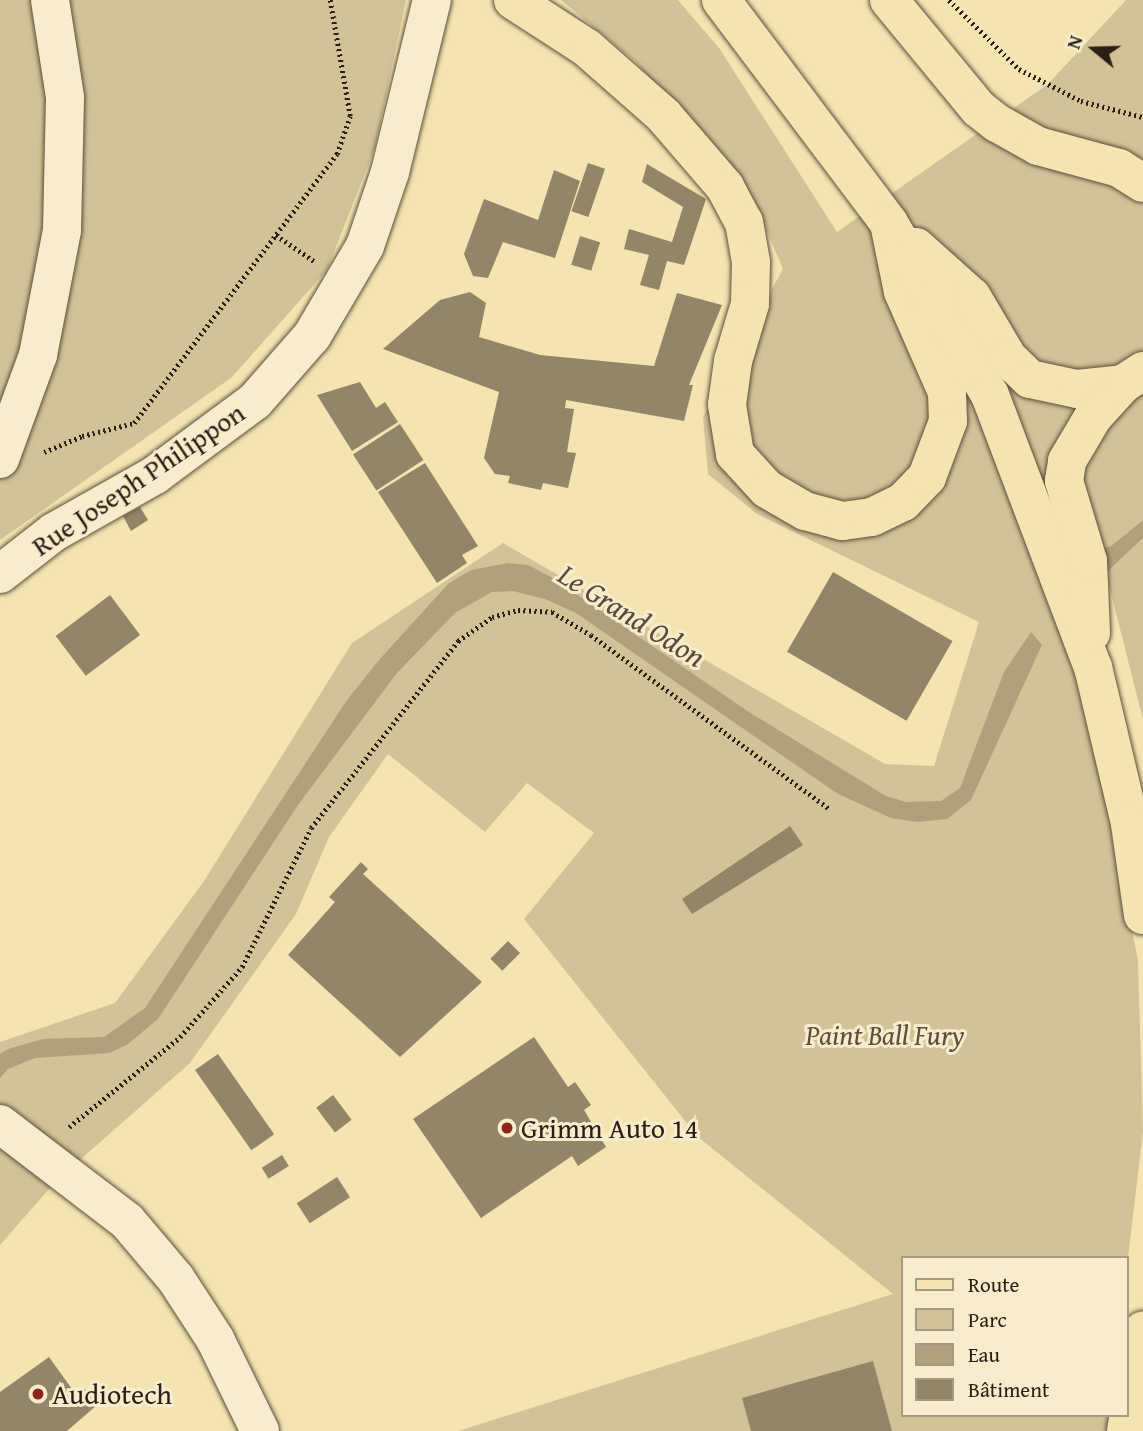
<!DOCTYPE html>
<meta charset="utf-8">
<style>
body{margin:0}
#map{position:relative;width:1143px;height:1431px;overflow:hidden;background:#f3e4b1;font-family:"Gentium Book Plus",serif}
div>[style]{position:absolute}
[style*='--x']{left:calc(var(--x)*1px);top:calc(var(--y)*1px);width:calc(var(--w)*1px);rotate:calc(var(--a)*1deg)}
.green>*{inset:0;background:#d1c397}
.water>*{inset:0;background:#afa17c}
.building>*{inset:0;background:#938567;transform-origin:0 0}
.path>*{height:4.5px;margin-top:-2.25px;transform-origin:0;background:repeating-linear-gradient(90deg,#2b1f16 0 2px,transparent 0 5.5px)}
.roads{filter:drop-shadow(0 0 2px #5d503d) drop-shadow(0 0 2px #5d503d)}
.minor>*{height:38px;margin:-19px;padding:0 19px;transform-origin:19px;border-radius:19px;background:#f7edcc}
.major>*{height:38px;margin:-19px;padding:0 19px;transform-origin:19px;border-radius:19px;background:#f3e4b1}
.dots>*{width:19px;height:19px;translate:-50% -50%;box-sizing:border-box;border:4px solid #f7edcc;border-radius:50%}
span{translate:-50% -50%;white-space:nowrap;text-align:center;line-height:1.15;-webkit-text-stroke:6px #f7edcc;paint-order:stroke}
.street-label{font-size:28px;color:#2b1f16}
.park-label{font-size:28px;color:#5d503d;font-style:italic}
.poi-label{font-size:28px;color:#2b1f16}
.left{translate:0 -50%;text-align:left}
.water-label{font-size:30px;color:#594c3a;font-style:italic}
.legend{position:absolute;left:901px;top:1256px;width:228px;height:161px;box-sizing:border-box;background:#f7edcc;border:2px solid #a59b83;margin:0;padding:9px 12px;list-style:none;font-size:21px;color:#2b1f16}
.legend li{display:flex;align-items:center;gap:14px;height:35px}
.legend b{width:35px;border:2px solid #a59b83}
.north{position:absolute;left:1059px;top:14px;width:70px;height:70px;-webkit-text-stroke:5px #f7edcc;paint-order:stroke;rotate:289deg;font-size:19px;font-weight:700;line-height:28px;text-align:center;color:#2b1f16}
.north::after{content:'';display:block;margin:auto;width:24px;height:32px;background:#2b1f16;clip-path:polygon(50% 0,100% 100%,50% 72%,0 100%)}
</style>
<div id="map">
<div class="green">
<i style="clip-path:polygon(0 0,406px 0,375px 147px,327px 270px,231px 378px,0 540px)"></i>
<i style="clip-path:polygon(561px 0,678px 0,719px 48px,837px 232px,1048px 84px,1126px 0,1143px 0,1143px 520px,1111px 546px,1094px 551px,1086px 694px,1138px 961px,1143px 1132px,1127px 1266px,1127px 1258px,903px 1258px,903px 1415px,1110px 1415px,1108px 1431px,458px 1431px,893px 1294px,698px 1137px,524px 919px,594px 833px,527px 783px,485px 832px,388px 754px,329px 837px,296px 914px,190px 1063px,56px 1181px,0 1245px,0 1042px,115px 1003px,204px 881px,352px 643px,503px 543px,885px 764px,934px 766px,979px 622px,757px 514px,708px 474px,703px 417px,783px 269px,758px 210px,637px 63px)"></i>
<i style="clip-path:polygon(1143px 538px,1143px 720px,1106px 573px)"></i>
</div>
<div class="water">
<i style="clip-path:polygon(1143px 520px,1143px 538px,1106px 573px,1094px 550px,1111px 546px)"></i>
<i style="clip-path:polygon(508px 563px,528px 565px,551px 577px,752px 714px,886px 796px,906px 802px,941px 801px,960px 788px,1004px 672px,1031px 632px,1042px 645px,971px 800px,947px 819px,917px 822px,891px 818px,838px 794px,576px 613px,545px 599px,513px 591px,492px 592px,455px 613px,397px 673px,298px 805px,158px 1019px,128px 1044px,110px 1053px,35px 1058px,8px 1069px,0 1078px,0 1054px,8px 1049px,43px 1039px,104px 1037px,145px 1008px,347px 700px,379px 660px,448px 584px,471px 570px)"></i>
</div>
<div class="building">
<i style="left:588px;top:163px;width:18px;height:51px;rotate:19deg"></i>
<i style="clip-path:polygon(647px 164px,706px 199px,684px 265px,667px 261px,659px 290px,640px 285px,649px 255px,624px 249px,629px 229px,672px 242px,683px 207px,642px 182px)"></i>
<i style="clip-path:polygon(554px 170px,580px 181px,555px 258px,503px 242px,488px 278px,473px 276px,464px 254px,484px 199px,538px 220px)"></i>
<i style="left:580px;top:236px;width:21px;height:30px;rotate:17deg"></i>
<i style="clip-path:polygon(470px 292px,486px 303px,479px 337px,540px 355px,654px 366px,677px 293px,722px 305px,689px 385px,693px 385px,684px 421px,566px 400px,565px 408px,574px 409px,567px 452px,576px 453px,568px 488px,543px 483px,541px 490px,508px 483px,510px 476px,495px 474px,484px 458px,499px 392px,383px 349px,440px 300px)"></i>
<i style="clip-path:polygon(360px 382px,376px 408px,385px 402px,398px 422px,352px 451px,317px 395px)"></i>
<i style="left:400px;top:424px;width:43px;height:56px;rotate:57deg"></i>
<i style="clip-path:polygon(425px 463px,478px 546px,462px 555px,467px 563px,437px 583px,378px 492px)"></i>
<i style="clip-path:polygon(140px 507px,148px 520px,131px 531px,123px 516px)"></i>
<i style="left:833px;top:572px;width:138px;height:92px;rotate:30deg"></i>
<i style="left:110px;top:595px;width:50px;height:68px;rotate:53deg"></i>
<i style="clip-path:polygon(790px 826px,803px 845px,692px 914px,682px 899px)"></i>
<i style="clip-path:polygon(361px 862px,368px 869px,363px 874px,482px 982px,400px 1057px,288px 955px,335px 902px,329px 897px)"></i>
<i style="left:508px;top:941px;width:17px;height:25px;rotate:45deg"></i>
<i style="clip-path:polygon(534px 1037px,568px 1087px,575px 1082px,591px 1105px,584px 1110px,606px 1147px,578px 1166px,572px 1156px,481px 1218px,413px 1119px)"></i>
<i style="left:218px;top:1054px;width:98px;height:28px;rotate:55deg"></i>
<i style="left:333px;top:1095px;width:31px;height:21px;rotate:53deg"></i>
<i style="left:282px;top:1155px;width:13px;height:24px;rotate:58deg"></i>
<i style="left:337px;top:1177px;width:24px;height:48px;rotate:57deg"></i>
<i style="clip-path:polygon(49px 1357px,77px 1396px,85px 1389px,97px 1405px,67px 1431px,0 1431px,0 1392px)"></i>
<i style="clip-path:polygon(873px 1361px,892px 1431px,751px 1431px,742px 1398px)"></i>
</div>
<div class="path">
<i style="--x:949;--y:0;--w:98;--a:44.6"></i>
<i style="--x:1019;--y:69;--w:70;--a:27.3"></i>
<i style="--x:1081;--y:101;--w:64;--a:14.5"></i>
<i style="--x:276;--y:235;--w:46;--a:34.4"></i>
<i style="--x:44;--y:452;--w:41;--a:-22.8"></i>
<i style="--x:82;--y:436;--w:54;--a:-14"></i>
<i style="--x:134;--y:423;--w:337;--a:-53"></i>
<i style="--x:337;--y:154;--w:40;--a:-71.1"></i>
<i style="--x:350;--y:116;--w:118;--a:-99.8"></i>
<i style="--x:69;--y:1127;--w:143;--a:-39"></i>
<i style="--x:180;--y:1037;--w:94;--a:-48.5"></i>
<i style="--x:242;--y:967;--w:155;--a:-63.6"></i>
<i style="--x:311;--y:828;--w:238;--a:-51.8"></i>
<i style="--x:458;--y:641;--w:42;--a:-35.2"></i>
<i style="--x:492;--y:617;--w:27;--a:-15"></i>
<i style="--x:518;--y:610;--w:34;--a:3"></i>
<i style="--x:552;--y:612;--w:45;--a:30.5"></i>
<i style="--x:591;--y:635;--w:296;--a:36.1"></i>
</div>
<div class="roads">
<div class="minor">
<i style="--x:0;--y:459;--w:111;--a:-69.9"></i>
<i style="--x:38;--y:355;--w:127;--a:-79.1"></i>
<i style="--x:62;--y:230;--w:133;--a:-88.7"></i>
<i style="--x:65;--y:97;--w:98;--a:-98.8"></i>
<i style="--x:0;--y:574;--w:68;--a:-37.9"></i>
<i style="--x:54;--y:532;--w:116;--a:-29.4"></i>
<i style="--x:155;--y:475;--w:124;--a:-36.5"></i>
<i style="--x:255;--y:401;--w:86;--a:-48.8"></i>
<i style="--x:312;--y:336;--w:104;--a:-59.5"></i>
<i style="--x:365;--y:246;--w:78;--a:-71.3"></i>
<i style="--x:390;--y:172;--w:177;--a:-76.3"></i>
<i style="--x:0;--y:1124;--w:160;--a:37.4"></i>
<i style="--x:127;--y:1221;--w:76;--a:49.8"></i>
<i style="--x:176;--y:1279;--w:72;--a:57"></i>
<i style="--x:215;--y:1339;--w:102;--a:63.9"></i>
</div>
<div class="major">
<i style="--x:513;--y:0;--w:88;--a:33"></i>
<i style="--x:587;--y:48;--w:103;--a:41.4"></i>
<i style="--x:664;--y:116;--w:94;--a:49.3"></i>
<i style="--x:725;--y:187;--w:40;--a:62"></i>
<i style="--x:744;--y:222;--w:41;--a:80.1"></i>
<i style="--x:751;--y:262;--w:42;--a:91.4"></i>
<i style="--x:750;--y:304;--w:59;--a:106.6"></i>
<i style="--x:733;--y:361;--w:44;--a:97.8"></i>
<i style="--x:727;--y:405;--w:50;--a:80.7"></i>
<i style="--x:735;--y:454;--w:47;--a:47.6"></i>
<i style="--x:767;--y:489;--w:44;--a:30.1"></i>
<i style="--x:805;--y:511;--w:39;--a:15"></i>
<i style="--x:843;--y:521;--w:29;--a:-8"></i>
<i style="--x:872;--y:517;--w:34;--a:-26"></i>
<i style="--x:903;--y:502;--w:35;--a:-46"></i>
<i style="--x:927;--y:477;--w:60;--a:-69.4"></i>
<i style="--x:948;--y:421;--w:29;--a:-92"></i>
<i style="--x:947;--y:392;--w:109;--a:-113.7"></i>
<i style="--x:903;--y:292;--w:70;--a:-101.5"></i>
<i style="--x:721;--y:0;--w:279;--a:53"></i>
<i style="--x:889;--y:223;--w:199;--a:59.6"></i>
<i style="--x:990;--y:395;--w:291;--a:69.3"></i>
<i style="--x:1093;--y:667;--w:161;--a:76.7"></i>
<i style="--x:1130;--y:824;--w:92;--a:81.9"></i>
<i style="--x:889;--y:0;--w:141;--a:50.5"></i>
<i style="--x:979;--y:109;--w:23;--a:38"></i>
<i style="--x:997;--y:123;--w:47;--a:29.3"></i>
<i style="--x:1038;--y:146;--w:84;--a:15.2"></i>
<i style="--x:1119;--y:168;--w:28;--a:32"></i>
<i style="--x:916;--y:247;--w:75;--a:41.8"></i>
<i style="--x:972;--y:297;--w:71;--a:59.5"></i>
<i style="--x:1008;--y:358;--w:30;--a:44"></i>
<i style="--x:1030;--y:379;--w:48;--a:12"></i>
<i style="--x:1077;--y:389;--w:46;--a:-6.2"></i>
<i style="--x:1091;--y:633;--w:72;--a:-92.4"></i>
<i style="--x:1088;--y:561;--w:84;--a:-106.7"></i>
<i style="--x:1064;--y:481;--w:20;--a:-81"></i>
<i style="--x:1067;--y:461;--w:51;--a:-59.4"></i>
<i style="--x:1093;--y:417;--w:45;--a:-47.7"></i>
<i style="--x:1123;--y:384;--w:24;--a:-33"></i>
<i style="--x:1126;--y:1431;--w:102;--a:-80.4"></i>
</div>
</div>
<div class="dots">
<i style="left:507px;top:1128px;background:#8f2418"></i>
<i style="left:38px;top:1394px;background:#8f2418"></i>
</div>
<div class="street-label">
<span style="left:138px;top:479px;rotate:-34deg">Rue Joseph Philippon</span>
</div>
<div class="park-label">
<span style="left:885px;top:1035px">Paint Ball Fury</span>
</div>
<div class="poi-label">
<span class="left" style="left:521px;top:1128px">Grimm Auto 14</span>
<span class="left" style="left:52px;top:1394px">Audiotech</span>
</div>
<div class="water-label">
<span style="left:632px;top:615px;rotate:32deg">Le Grand Odon</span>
</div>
<ul class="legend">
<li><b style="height:9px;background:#f3e4b1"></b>Route</li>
<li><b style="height:19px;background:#d1c397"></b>Parc</li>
<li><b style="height:19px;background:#afa17c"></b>Eau</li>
<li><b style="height:19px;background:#938567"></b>Bâtiment</li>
</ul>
<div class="north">N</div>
</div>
